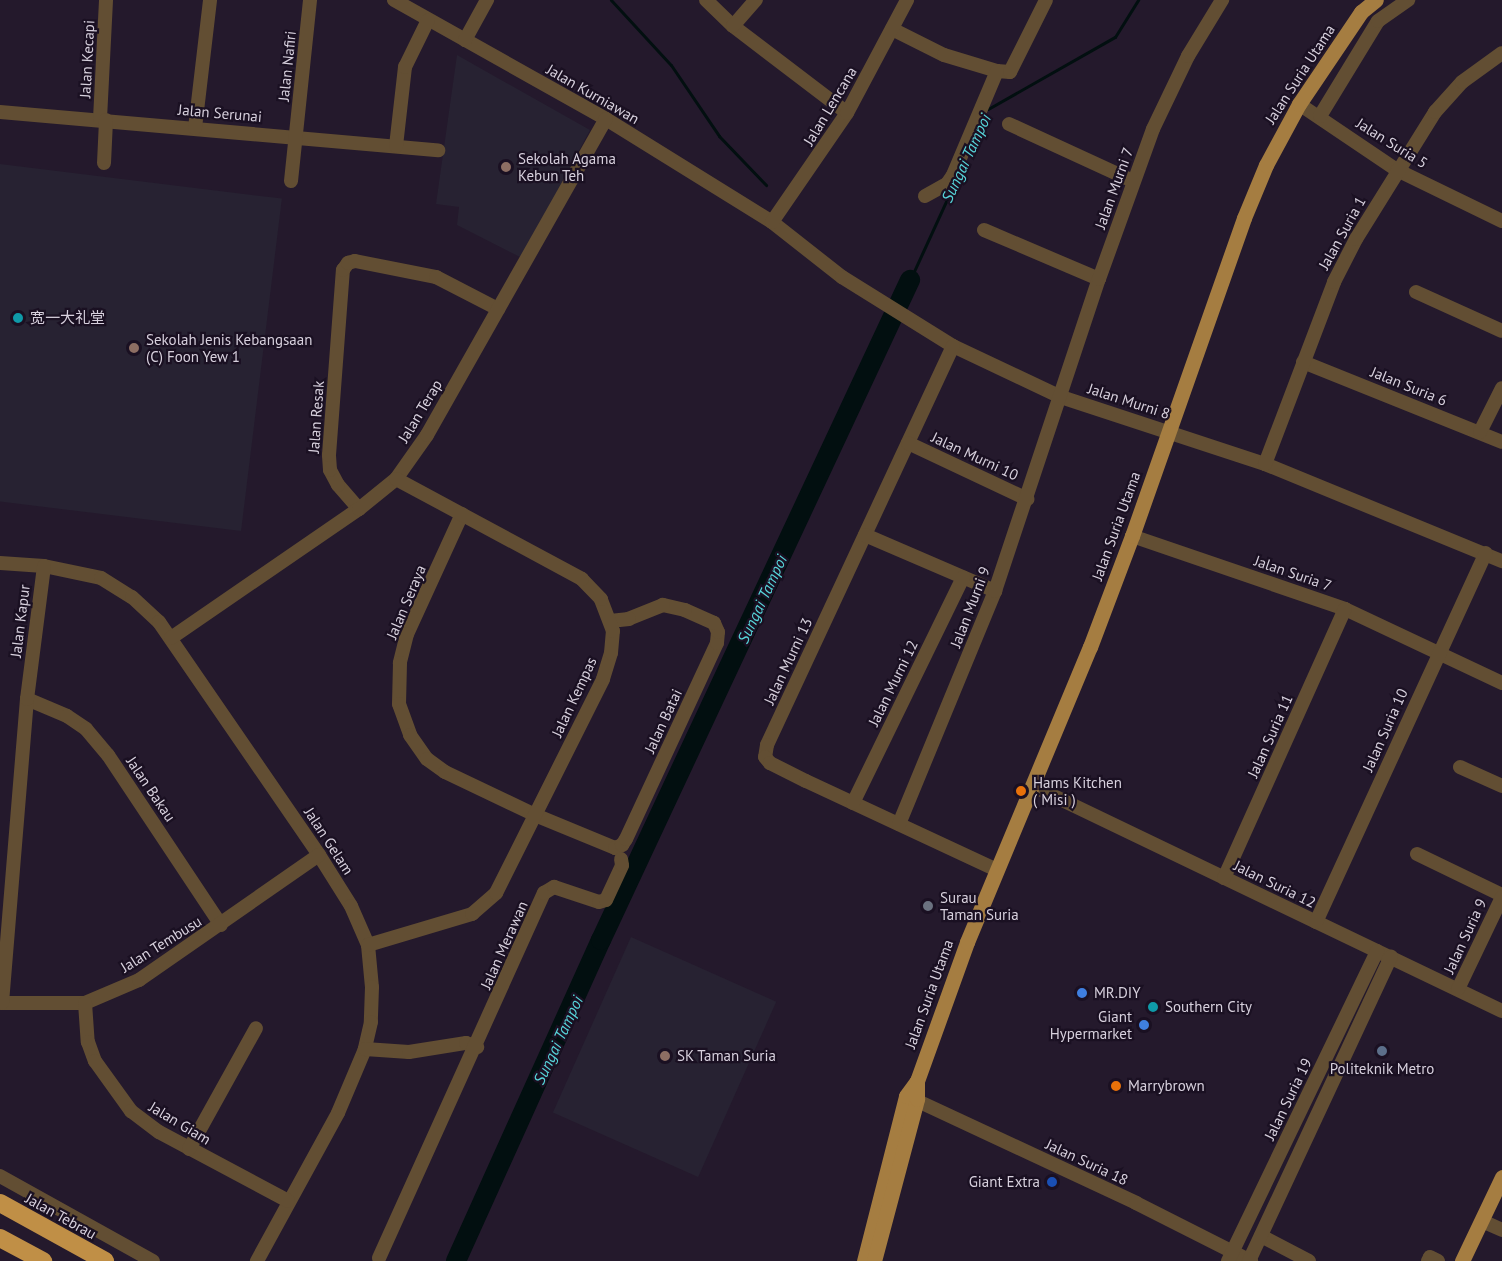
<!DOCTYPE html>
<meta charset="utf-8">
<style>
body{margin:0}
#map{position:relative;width:1502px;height:1261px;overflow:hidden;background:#24192c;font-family:"PT Sans","Noto Sans SC",sans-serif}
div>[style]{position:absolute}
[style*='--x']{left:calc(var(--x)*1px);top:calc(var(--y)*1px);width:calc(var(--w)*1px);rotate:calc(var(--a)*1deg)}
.education>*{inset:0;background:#272232;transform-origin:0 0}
.stream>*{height:3px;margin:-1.5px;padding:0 1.5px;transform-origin:1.5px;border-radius:1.5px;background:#020f10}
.river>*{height:20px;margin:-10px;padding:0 10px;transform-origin:10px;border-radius:10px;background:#020f10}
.minor>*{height:14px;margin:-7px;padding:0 7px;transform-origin:7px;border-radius:7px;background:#624e33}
.major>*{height:15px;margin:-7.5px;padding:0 7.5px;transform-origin:7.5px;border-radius:7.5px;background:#a57d41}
.highway>*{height:18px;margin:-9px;padding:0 9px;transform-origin:9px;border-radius:9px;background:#c08f46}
.dots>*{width:16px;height:16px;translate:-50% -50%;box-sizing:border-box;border:3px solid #1a1022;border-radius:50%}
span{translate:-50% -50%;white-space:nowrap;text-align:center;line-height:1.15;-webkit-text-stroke:4.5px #1a1022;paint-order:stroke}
.street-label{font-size:15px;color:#d7d0dd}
.poi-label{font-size:15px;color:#d7d0dd}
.left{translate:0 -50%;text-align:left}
.right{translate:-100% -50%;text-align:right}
.water-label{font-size:16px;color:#57d5da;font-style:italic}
</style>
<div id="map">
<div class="education">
<i style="clip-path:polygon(457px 55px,590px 130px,522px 258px,457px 225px,459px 207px,436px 204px)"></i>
<i style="left:0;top:164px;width:284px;height:335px;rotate:7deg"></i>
<i style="left:631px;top:937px;width:159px;height:192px;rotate:24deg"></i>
</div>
<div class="stream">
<i style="--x:611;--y:0;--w:88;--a:47.3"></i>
<i style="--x:671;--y:65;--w:86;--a:55.9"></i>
<i style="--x:719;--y:136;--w:68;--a:46.2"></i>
<i style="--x:988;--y:109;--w:146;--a:-29.6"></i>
<i style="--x:1115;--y:37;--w:44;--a:-58.1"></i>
<i style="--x:910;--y:280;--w:103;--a:-65.4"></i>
</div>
<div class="river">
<i style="--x:456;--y:1261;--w:352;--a:-65.7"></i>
<i style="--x:601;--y:940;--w:729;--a:-64.91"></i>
</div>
<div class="minor">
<i style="--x:394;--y:0;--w:243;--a:29.3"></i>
<i style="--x:606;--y:119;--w:195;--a:31.8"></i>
<i style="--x:772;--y:222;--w:89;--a:38.2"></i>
<i style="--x:842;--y:277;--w:131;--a:31.9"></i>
<i style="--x:953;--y:346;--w:119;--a:25.3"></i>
<i style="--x:1061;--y:397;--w:215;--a:18.2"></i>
<i style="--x:1265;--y:464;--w:256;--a:22.3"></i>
<i style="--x:706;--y:0;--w:37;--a:44"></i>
<i style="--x:733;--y:26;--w:143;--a:37.3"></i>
<i style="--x:733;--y:26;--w:35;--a:-49"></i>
<i style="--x:892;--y:29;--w:58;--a:26.6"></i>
<i style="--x:944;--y:55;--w:55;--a:16.8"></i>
<i style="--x:997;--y:71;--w:13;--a:4"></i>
<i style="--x:1010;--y:72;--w:80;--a:-63.4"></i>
<i style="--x:465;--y:40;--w:46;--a:-61.2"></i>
<i style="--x:1299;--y:104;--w:118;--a:34"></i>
<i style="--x:1397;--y:170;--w:117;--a:25.9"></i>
<i style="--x:0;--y:112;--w:440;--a:5"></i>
<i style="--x:1320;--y:116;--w:111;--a:-58.6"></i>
<i style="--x:1378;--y:21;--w:37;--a:-35"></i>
<i style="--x:100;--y:119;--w:119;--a:-87.1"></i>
<i style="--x:1009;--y:124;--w:136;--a:24.7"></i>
<i style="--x:195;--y:128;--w:129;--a:-83.3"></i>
<i style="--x:396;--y:146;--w:80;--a:-83.5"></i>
<i style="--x:405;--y:67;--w:52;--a:-63.9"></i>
<i style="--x:104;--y:163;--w:43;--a:-87.3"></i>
<i style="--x:291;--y:181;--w:182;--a:-84"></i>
<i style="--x:925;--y:196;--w:25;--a:-29"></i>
<i style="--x:947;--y:184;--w:11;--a:-56"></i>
<i style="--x:953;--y:175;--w:113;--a:-67.1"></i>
<i style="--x:772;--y:222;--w:132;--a:-55.5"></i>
<i style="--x:847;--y:113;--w:128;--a:-62"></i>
<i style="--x:984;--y:230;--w:125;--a:23.1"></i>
<i style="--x:1416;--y:292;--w:94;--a:24.4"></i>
<i style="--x:953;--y:346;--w:440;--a:115"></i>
<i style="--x:767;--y:745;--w:12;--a:99"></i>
<i style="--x:765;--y:757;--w:8;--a:50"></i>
<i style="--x:770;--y:763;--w:40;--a:26.6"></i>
<i style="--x:806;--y:781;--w:211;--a:25"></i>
<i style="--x:1303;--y:362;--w:214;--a:21.9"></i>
<i style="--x:1480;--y:432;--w:49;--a:-63.4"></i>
<i style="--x:908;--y:443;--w:132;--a:25.2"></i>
<i style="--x:1265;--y:464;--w:195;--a:-69.2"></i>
<i style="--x:1334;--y:282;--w:48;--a:-62.9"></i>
<i style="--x:1356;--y:239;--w:150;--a:-58.1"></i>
<i style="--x:1435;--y:112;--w:40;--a:-48"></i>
<i style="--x:1462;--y:82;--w:49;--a:-35.9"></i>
<i style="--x:359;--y:509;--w:32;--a:-131"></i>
<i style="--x:338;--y:485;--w:17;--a:-118"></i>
<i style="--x:330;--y:470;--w:15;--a:-94"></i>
<i style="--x:329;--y:455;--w:186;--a:-85.7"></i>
<i style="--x:343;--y:270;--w:9;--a:-54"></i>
<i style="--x:348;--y:263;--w:7;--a:-16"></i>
<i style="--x:355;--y:261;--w:83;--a:11.2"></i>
<i style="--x:436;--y:277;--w:70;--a:27.3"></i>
<i style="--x:462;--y:514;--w:132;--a:114.6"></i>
<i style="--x:407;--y:634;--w:30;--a:104"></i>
<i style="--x:400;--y:663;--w:41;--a:91.4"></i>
<i style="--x:399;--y:704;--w:33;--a:70"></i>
<i style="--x:410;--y:735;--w:29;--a:55"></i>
<i style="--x:427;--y:759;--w:22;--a:36"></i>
<i style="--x:445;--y:772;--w:100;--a:25.5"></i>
<i style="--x:535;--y:815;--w:87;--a:22.4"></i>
<i style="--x:615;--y:848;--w:8;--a:-23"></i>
<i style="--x:622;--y:845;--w:7;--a:-56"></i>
<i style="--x:626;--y:839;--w:216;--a:-65.1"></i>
<i style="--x:717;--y:643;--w:11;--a:-85"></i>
<i style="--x:718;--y:632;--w:10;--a:-114"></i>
<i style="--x:714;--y:623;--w:32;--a:-156"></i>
<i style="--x:685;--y:610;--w:23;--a:-167"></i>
<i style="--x:663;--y:605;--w:37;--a:158"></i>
<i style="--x:629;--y:619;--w:19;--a:174"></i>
<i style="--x:865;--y:535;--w:142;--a:23.3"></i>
<i style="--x:1132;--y:536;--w:225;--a:18.9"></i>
<i style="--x:1345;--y:609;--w:174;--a:25.2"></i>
<i style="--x:0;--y:563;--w:44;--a:3.9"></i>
<i style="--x:44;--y:566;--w:58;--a:11.9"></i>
<i style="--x:101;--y:578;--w:36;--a:32"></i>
<i style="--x:132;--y:597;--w:37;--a:43"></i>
<i style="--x:159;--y:622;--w:283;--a:55.5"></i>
<i style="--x:319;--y:855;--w:60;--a:57.9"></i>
<i style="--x:351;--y:906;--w:43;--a:66.4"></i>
<i style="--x:368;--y:945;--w:42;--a:84.6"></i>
<i style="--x:372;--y:987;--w:35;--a:92"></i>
<i style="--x:371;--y:1022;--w:28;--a:103"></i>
<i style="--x:365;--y:1049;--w:69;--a:112.9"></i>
<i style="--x:338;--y:1113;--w:169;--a:118.7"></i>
<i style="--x:171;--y:638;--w:228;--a:-34.5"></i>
<i style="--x:359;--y:509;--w:48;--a:-39"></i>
<i style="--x:396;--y:479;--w:54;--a:-54.8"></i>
<i style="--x:427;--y:435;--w:363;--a:-60.5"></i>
<i style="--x:27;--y:699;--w:43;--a:23"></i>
<i style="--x:67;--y:716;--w:23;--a:34"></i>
<i style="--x:86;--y:729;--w:34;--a:50"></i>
<i style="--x:108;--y:755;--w:204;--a:56.4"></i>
<i style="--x:1460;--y:767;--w:46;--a:24.3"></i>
<i style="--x:1033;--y:786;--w:520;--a:25.63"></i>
<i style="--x:853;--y:803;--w:251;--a:-64"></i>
<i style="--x:899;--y:824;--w:252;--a:-67.6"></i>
<i style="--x:995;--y:591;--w:329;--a:-71.6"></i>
<i style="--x:1099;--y:279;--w:159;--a:-70.2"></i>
<i style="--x:1153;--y:129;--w:81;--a:-64.4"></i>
<i style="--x:1188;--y:56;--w:66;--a:-58.7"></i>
<i style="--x:1417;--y:854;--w:94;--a:25.8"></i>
<i style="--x:1224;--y:878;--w:295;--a:-65.8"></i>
<i style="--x:1316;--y:922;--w:406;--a:-65.3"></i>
<i style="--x:368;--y:945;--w:109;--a:-16.6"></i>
<i style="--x:472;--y:914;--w:32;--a:-41"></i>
<i style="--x:496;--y:893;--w:239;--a:-63.4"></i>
<i style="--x:603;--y:679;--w:27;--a:-73"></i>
<i style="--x:611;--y:653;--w:22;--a:-85"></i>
<i style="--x:613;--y:631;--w:34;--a:-111"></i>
<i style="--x:601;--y:599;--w:28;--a:-134"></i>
<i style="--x:582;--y:579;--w:211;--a:-151.7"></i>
<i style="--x:1458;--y:989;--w:102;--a:-64.4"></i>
<i style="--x:0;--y:1003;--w:85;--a:0"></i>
<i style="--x:85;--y:1003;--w:59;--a:-23.1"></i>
<i style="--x:139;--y:980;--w:219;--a:-34.8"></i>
<i style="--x:2;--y:1003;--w:305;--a:-85.3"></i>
<i style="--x:27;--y:699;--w:134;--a:-82.7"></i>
<i style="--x:85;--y:1003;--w:39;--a:86"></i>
<i style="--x:88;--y:1042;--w:20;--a:70"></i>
<i style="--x:95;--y:1061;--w:62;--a:54.2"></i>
<i style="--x:131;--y:1111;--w:35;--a:37"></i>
<i style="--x:159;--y:1132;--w:146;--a:28.1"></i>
<i style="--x:365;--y:1049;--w:44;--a:3.9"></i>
<i style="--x:409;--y:1052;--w:58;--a:-9"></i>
<i style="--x:466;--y:1043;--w:12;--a:20"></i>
<i style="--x:907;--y:1096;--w:253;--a:25"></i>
<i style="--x:1136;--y:1203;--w:129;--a:26.8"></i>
<i style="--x:189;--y:1149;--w:138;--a:-61"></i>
<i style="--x:0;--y:1176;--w:175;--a:29.1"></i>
<i style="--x:1482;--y:1221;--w:22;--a:24"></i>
<i style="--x:1261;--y:1236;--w:54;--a:27.5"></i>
<i style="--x:379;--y:1258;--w:401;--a:-65.7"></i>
<i style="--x:544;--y:893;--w:12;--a:-31"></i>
<i style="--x:554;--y:887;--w:47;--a:18.4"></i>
<i style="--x:599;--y:902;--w:7;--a:-16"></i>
<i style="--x:606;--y:900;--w:38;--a:-65"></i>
<i style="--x:622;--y:865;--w:6;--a:-99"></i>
<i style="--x:1228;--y:1261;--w:344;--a:-64.3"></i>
<i style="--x:1249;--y:1261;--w:336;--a:-65"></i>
<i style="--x:1428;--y:1261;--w:4;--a:-63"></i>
<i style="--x:1430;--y:1257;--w:9;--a:27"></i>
</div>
<div class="major">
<i style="--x:864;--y:1261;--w:170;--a:-75.7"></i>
<i style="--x:906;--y:1096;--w:19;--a:-54"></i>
<i style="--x:917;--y:1081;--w:148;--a:-70.2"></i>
<i style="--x:967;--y:942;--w:320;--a:-67.4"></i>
<i style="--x:1090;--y:647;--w:119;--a:-69.3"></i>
<i style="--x:1132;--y:536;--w:337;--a:-70.6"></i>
<i style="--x:1244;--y:218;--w:57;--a:-67.5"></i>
<i style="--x:1266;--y:165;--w:69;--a:-61.6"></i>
<i style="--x:1299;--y:104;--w:111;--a:-56"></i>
<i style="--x:1361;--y:12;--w:19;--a:-39"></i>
<i style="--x:874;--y:1261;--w:168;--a:-75.1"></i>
<i style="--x:917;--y:1099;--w:18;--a:-90"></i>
<i style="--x:1462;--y:1261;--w:93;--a:-64.5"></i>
</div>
<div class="highway">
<i style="--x:0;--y:1203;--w:120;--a:28.9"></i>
<i style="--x:0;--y:1238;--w:49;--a:28.1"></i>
</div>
<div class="dots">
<i style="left:506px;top:167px;background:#8d6e63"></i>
<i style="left:18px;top:318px;background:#0f9aa8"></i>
<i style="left:134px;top:348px;background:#8d6e63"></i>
<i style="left:1021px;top:791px;background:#e8710a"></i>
<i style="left:928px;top:906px;background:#6b7280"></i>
<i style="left:1082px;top:993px;background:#3f7fe0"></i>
<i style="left:1153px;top:1007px;background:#0f9aa8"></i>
<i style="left:1144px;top:1025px;background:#3f7fe0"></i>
<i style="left:1382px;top:1051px;background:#5c6f8a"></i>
<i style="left:665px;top:1056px;background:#8d6e63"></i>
<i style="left:1116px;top:1086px;background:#e8710a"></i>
<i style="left:1052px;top:1182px;background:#1a4fb4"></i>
</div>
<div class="street-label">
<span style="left:87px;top:59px;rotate:-87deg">Jalan Kecapi</span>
<span style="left:287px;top:66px;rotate:-84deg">Jalan Nafiri</span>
<span style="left:1300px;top:74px;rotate:-57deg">Jalan Suria Utama</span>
<span style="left:593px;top:94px;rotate:30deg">Jalan Kurniawan</span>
<span style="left:830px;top:106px;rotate:-59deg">Jalan Lencana</span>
<span style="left:220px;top:113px;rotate:5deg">Jalan Serunai</span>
<span style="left:1392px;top:143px;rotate:32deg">Jalan Suria 5</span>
<span style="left:1114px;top:188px;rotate:-70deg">Jalan Murni 7</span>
<span style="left:1342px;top:233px;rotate:-61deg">Jalan Suria 1</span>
<span style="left:1409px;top:386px;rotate:22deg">Jalan Suria 6</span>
<span style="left:1129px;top:401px;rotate:18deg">Jalan Murni 8</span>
<span style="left:420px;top:411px;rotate:-59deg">Jalan Terap</span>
<span style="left:316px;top:417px;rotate:-86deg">Jalan Resak</span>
<span style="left:975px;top:456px;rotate:25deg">Jalan Murni 10</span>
<span style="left:1116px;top:526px;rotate:-70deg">Jalan Suria Utama</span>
<span style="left:1293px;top:573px;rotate:19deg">Jalan Suria 7</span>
<span style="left:406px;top:602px;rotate:-67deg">Jalan Seraya</span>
<span style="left:970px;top:607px;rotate:-69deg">Jalan Murni 9</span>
<span style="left:20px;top:621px;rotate:-83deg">Jalan Kapur</span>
<span style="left:788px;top:661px;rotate:-65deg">Jalan Murni 13</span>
<span style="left:893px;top:683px;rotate:-64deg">Jalan Murni 12</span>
<span style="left:574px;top:697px;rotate:-65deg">Jalan Kempas</span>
<span style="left:663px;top:721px;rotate:-65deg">Jalan Batai</span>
<span style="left:1385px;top:730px;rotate:-66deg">Jalan Suria 10</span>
<span style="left:1270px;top:736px;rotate:-66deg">Jalan Suria 11</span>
<span style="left:151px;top:789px;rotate:56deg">Jalan Bakau</span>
<span style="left:329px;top:841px;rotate:57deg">Jalan Gelam</span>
<span style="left:1275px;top:884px;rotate:26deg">Jalan Suria 12</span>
<span style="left:1465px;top:936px;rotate:-65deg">Jalan Suria 9</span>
<span style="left:161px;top:944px;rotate:-32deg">Jalan Tembusu</span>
<span style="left:504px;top:945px;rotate:-66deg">Jalan Merawan</span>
<span style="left:929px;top:994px;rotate:-70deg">Jalan Suria Utama</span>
<span style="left:1288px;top:1099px;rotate:-64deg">Jalan Suria 19</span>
<span style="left:180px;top:1123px;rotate:31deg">Jalan Giam</span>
<span style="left:1087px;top:1162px;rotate:25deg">Jalan Suria 18</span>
<span style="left:61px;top:1216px;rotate:29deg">Jalan Tebrau</span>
</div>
<div class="poi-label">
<span class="left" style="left:518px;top:167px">Sekolah Agama<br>Kebun Teh</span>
<span class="left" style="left:30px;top:318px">宽一大礼堂</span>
<span class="left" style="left:146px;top:348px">Sekolah Jenis Kebangsaan<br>(C) Foon Yew 1</span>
<span class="left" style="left:1033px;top:791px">Hams Kitchen<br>( Misi )</span>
<span class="left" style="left:940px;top:906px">Surau<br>Taman Suria</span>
<span class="left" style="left:1094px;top:993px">MR.DIY</span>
<span class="left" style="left:1165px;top:1007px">Southern City</span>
<span class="right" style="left:1132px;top:1025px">Giant<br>Hypermarket</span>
<span class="left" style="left:677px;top:1056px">SK Taman Suria</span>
<span style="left:1382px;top:1069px">Politeknik Metro</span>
<span class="left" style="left:1128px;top:1086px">Marrybrown</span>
<span class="right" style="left:1040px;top:1182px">Giant Extra</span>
</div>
<div class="water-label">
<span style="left:966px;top:158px;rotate:-65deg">Sungai Tampoi</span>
<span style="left:762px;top:599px;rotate:-65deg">Sungai Tampoi</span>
<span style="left:558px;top:1040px;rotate:-65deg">Sungai Tampoi</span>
</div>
</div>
